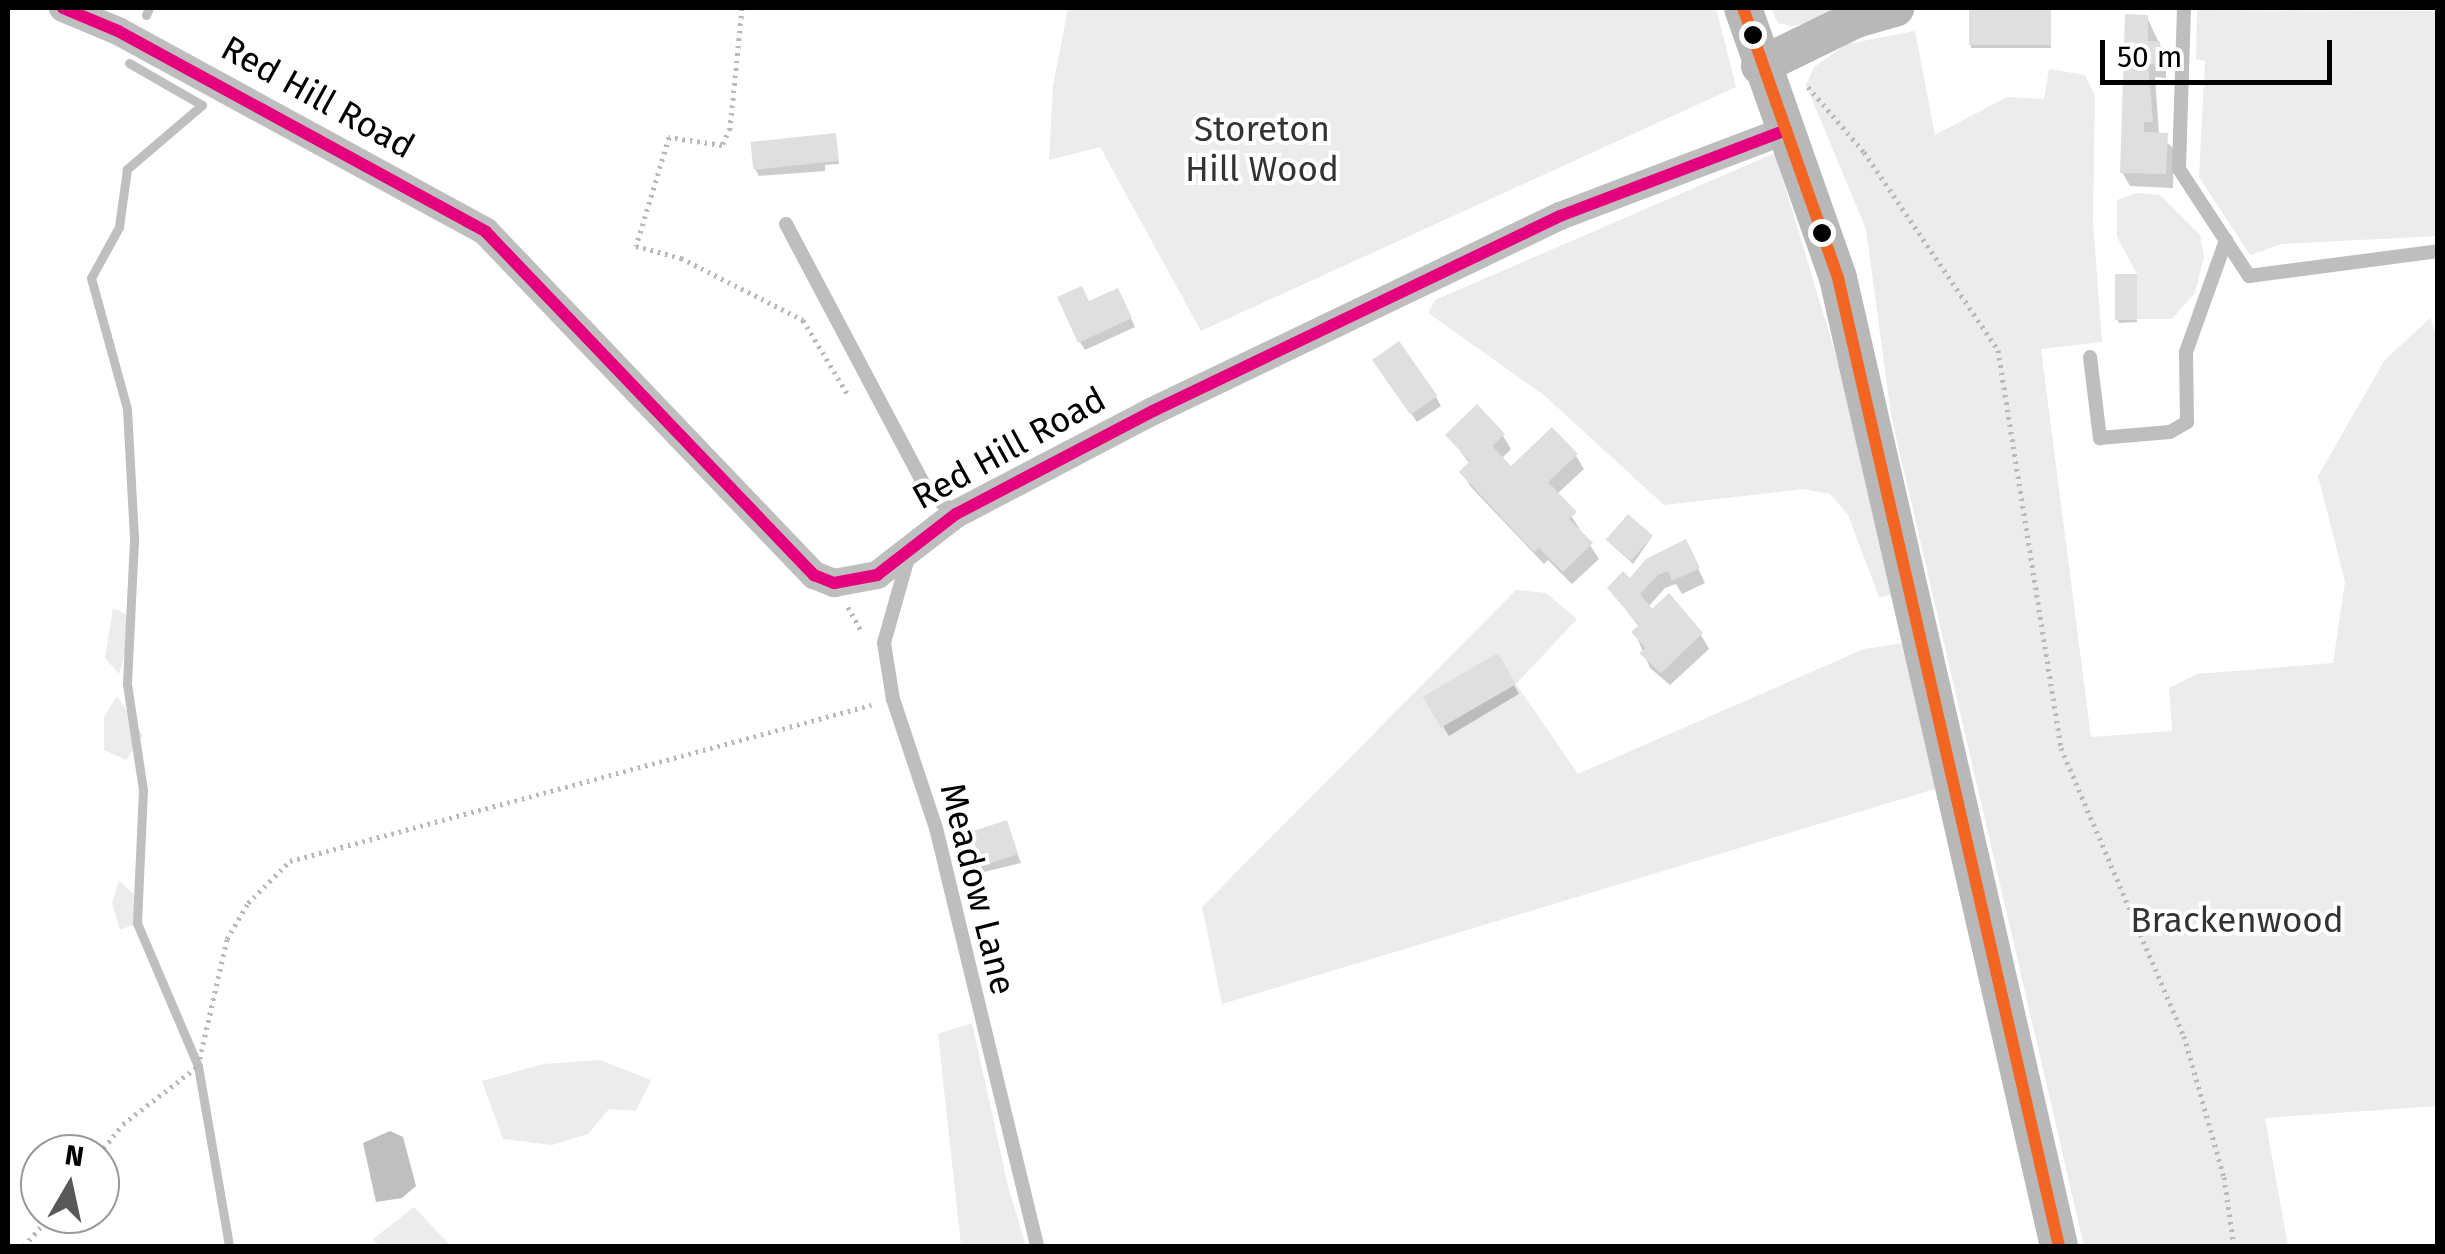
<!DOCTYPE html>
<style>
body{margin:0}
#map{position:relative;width:2445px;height:1254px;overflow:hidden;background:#fff;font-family:"Fira Sans",sans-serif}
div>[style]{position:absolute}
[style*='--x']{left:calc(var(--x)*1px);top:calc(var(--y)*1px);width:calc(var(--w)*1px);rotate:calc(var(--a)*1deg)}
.green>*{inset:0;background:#ececec}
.water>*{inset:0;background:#bfbfbf}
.shadow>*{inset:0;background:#0003;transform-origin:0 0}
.stream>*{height:9px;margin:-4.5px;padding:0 4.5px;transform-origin:4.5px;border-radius:4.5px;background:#bfbfbf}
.building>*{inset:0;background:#dfdfdf;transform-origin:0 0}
.path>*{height:5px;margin-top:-2.5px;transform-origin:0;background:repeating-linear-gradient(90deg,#b9b9b9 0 2.5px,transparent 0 7.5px)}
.lane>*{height:14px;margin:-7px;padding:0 7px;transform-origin:7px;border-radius:7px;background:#bebebe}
.street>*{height:28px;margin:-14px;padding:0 14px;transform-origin:14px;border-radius:14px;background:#bebebe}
.secondary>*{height:38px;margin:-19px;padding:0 19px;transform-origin:19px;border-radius:19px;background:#b8b8b8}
.bus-1>*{height:12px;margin:-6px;padding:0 6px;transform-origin:6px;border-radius:6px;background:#e5007d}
.bus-2>*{height:12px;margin:-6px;padding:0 6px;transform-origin:6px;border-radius:6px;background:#f26522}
.dots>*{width:28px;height:28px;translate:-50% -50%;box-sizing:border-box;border:5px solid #fff;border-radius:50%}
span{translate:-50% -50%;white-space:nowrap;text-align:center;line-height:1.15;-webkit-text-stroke:8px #fff;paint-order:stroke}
.street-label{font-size:35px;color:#000}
.park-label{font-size:35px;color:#333}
.frame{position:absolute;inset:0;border:10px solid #000;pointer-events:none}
.north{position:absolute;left:20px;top:1134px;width:100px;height:100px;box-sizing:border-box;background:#fff;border:2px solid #999;border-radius:50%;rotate:9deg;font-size:28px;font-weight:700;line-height:40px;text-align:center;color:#000}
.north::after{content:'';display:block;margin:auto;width:35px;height:45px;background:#595959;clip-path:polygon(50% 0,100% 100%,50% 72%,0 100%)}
.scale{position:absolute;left:2100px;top:40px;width:232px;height:45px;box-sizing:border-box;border:5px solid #000;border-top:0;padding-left:12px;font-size:30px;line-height:35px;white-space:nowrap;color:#000;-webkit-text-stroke:8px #fff;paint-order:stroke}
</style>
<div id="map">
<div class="green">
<i style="clip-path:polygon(1068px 8px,1716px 8px,1736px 87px,1201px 331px,1100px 147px,1049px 160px,1053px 86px)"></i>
<i style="clip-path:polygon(1771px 8px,1829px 8px,1827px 19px,1792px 26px,1778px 23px)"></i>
<i style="clip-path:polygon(2197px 10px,2437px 11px,2437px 236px,2282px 244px,2250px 255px,2199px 177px,2205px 61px,2196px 59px)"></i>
<i style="clip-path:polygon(1915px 31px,1935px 135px,2007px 97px,2044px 99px,2049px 69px,2085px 75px,2095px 96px,2093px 221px,2102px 342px,2041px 349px,2091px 737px,2172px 731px,2169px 688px,2197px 674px,2333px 663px,2345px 582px,2318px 476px,2384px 361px,2430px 318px,2438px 341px,2437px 1106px,2265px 1118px,2288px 1246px,2084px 1246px,1891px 415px,1866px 229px,1806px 85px,1814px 67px,1847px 44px)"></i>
<i style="clip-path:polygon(1775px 153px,1866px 455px,1902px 594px,1879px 597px,1848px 515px,1830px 494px,1803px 489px,1664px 505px,1545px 396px,1428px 313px,1435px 300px)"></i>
<i style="clip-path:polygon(2137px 193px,2160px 195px,2200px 235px,2204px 257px,2195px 293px,2172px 319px,2137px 319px,2137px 274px,2117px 237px,2117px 200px)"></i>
<i style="clip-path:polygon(evenodd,1516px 590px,1546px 593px,1577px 619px,1516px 684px,1578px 774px,1864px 649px,1910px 642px,1938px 788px,1222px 1004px,1202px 907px,1516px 590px,1498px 654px,1515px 684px,1440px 727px,1423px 696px,1498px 654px)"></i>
<i style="clip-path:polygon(113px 608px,136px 619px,119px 674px,105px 658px)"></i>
<i style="clip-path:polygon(117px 696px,143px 736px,126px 760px,104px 750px,104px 717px)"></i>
<i style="clip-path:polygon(119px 881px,135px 895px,137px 923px,120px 930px,112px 903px)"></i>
<i style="clip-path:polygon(972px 1023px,1008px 1186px,1026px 1246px,961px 1246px,938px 1034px)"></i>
<i style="clip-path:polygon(600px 1060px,651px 1080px,636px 1111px,609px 1109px,588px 1134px,552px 1145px,503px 1139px,482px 1081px,544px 1064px)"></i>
<i style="clip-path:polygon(414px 1207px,451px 1246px,380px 1246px,373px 1239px)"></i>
</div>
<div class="water">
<i style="clip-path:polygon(390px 1131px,403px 1137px,416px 1186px,402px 1198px,376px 1202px,363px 1143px)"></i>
</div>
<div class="shadow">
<i style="left:1971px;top:8px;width:80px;height:40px"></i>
<i style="clip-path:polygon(2147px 17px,2166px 58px,2166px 78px,2155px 77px,2159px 135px,2174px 149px,2173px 188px,2130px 186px,2122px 172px)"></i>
<i style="clip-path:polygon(835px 136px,839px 164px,825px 165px,825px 171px,759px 176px,754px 167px)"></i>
<i style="clip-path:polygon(2135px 276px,2137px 322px,2119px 323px,2117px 319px)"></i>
<i style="clip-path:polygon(1122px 300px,1135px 327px,1085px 350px,1080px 342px,1089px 304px)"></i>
<i style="clip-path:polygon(1380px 369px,1436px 397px,1441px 406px,1417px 422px)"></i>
<i style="clip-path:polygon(1448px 435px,1503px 436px,1511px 449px,1501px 459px,1511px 470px,1576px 456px,1584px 469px,1557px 494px,1599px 559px,1572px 584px,1548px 560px,1544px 564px,1470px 486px,1462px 472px,1470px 464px)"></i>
<i style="clip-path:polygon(1651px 538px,1633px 564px,1610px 543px)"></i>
<i style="clip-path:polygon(1692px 556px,1705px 583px,1682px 594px,1676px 584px,1665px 588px,1648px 607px,1701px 635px,1709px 649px,1670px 685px,1650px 668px,1635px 633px,1640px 628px,1610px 589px)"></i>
<i style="left:1497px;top:657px;width:43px;height:82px;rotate:59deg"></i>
<i style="clip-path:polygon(1006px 823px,1021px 863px,984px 872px,979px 863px)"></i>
</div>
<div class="stream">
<i style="--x:146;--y:15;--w:8;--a:-67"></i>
<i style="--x:129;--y:63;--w:84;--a:29.9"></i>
<i style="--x:202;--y:105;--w:99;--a:139.5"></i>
<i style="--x:127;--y:169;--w:59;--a:97.9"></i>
<i style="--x:119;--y:227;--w:58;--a:118.8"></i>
<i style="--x:91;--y:278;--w:136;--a:74.6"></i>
<i style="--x:127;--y:409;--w:131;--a:86.9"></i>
<i style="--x:134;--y:540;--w:144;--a:92.8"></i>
<i style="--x:127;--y:684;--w:107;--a:81.4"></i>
<i style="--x:143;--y:790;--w:133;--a:92.6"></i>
<i style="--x:137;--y:923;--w:155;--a:66.9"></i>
<i style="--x:198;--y:1066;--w:183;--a:80.2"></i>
</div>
<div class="building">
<i style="left:1969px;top:8px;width:82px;height:37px"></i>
<i style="clip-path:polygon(2125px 14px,2148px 15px,2148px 41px,2160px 41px,2159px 65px,2148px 64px,2153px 122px,2144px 122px,2144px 132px,2168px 133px,2166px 174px,2120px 173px)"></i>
<i style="left:836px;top:133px;width:28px;height:86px;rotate:84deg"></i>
<i style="left:2115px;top:274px;width:22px;height:46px"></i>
<i style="clip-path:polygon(1082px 286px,1089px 301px,1118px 288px,1132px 318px,1078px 343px,1057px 297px)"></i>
<i style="left:1399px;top:341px;width:67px;height:33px;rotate:55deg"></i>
<i style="clip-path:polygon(1477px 404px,1505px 434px,1492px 446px,1511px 466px,1552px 427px,1578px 454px,1548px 482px,1577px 512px,1569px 519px,1593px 543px,1563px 572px,1539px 548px,1534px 552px,1459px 472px,1470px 461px,1445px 435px)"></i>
<i style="left:1628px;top:514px;width:33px;height:34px;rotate:41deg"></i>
<i style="clip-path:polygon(1686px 539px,1700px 568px,1672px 581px,1668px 571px,1658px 575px,1640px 594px,1652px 609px,1669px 593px,1703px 633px,1661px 673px,1639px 653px,1646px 648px,1631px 632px,1639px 625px,1607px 588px,1623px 571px,1630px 578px,1646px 559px)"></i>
<i style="left:1498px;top:653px;width:36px;height:87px;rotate:60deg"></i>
<i style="left:1007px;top:820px;width:36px;height:38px;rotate:72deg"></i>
</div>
<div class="path">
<i style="--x:742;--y:8;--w:121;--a:95.7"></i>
<i style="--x:730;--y:128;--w:19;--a:115"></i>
<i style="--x:722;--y:145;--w:54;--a:-171.4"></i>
<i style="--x:669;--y:137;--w:114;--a:106.8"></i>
<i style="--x:636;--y:246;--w:47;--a:14.9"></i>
<i style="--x:681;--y:258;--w:137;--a:26.9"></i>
<i style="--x:803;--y:320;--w:87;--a:59"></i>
<i style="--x:1808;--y:87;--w:86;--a:49.3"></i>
<i style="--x:1864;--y:152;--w:239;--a:55.9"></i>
<i style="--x:1998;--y:350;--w:403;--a:81"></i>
<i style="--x:2061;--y:748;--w:313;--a:66.9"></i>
<i style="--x:2184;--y:1036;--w:147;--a:74.2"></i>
<i style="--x:2224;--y:1177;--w:70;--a:81.8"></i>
<i style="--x:848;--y:607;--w:29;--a:61"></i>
<i style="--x:99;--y:1154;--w:38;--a:-51"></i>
<i style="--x:123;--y:1124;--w:95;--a:-37.7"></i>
<i style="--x:198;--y:1066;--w:130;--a:-77.1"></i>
<i style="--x:227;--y:939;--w:42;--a:-59.7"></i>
<i style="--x:248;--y:903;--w:59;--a:-45"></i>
<i style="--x:290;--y:861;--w:602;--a:-15.03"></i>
<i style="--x:24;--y:1246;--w:43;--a:-48.8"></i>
</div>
<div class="lane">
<i style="--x:2184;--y:8;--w:161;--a:91.8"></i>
<i style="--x:2179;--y:169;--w:128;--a:56.8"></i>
<i style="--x:2249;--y:276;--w:191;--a:-7.5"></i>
<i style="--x:786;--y:224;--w:303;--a:62.1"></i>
<i style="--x:928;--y:492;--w:36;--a:38"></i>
<i style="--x:2090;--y:357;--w:82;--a:83"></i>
<i style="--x:2100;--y:438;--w:70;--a:-4.9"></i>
<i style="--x:2170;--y:432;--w:20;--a:-30"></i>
<i style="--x:2187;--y:422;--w:70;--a:-90.8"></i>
<i style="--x:2186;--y:352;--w:119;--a:-70.3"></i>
<i style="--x:908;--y:558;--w:88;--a:105.8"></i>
<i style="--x:884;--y:643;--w:57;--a:80.9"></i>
<i style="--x:893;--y:699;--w:136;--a:71.6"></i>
<i style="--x:936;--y:828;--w:430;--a:76.4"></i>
</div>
<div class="street">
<i style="--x:63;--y:8;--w:60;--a:22.7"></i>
<i style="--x:118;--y:31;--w:419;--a:28.6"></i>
<i style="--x:486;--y:232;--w:475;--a:46.3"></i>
<i style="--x:814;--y:575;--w:22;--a:22"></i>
<i style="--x:834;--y:583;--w:44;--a:-10.5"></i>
<i style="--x:877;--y:575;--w:100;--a:-37.7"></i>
<i style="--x:956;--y:514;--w:222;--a:-27.6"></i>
<i style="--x:1153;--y:411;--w:451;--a:-25.6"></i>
<i style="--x:1560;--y:216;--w:242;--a:-20.8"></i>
</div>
<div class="secondary">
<i style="--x:1743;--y:8;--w:286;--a:70.6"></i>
<i style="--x:1838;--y:278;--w:993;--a:77.14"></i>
<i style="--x:1760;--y:66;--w:107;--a:-26.1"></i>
<i style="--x:1856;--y:19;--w:41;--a:-15.8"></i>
</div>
<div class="bus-1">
<i style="--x:63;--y:8;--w:60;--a:22.7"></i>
<i style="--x:118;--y:31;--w:419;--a:28.6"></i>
<i style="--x:486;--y:232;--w:475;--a:46.3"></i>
<i style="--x:814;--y:575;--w:22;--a:22"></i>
<i style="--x:834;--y:583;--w:44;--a:-10.5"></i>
<i style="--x:877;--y:575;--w:100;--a:-37.7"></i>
<i style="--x:956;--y:514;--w:222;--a:-27.6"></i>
<i style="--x:1153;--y:411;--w:451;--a:-25.6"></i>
<i style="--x:1560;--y:216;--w:242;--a:-20.8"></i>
</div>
<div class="bus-2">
<i style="--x:1743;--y:8;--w:286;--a:70.6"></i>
<i style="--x:1838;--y:278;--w:993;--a:77.14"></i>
</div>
<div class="dots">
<i style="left:1753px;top:35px;background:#000"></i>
<i style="left:1822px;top:233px;background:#000"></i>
</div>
<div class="street-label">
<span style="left:318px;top:97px;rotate:29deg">Red Hill Road</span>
<span style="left:1009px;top:448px;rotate:-29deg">Red Hill Road</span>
<span style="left:978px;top:889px;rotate:76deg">Meadow Lane</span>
</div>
<div class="park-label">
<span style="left:1262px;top:149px">Storeton<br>Hill Wood</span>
<span style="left:2237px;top:920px">Brackenwood</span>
</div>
<div class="frame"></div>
<div class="north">N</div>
<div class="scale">50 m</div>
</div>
